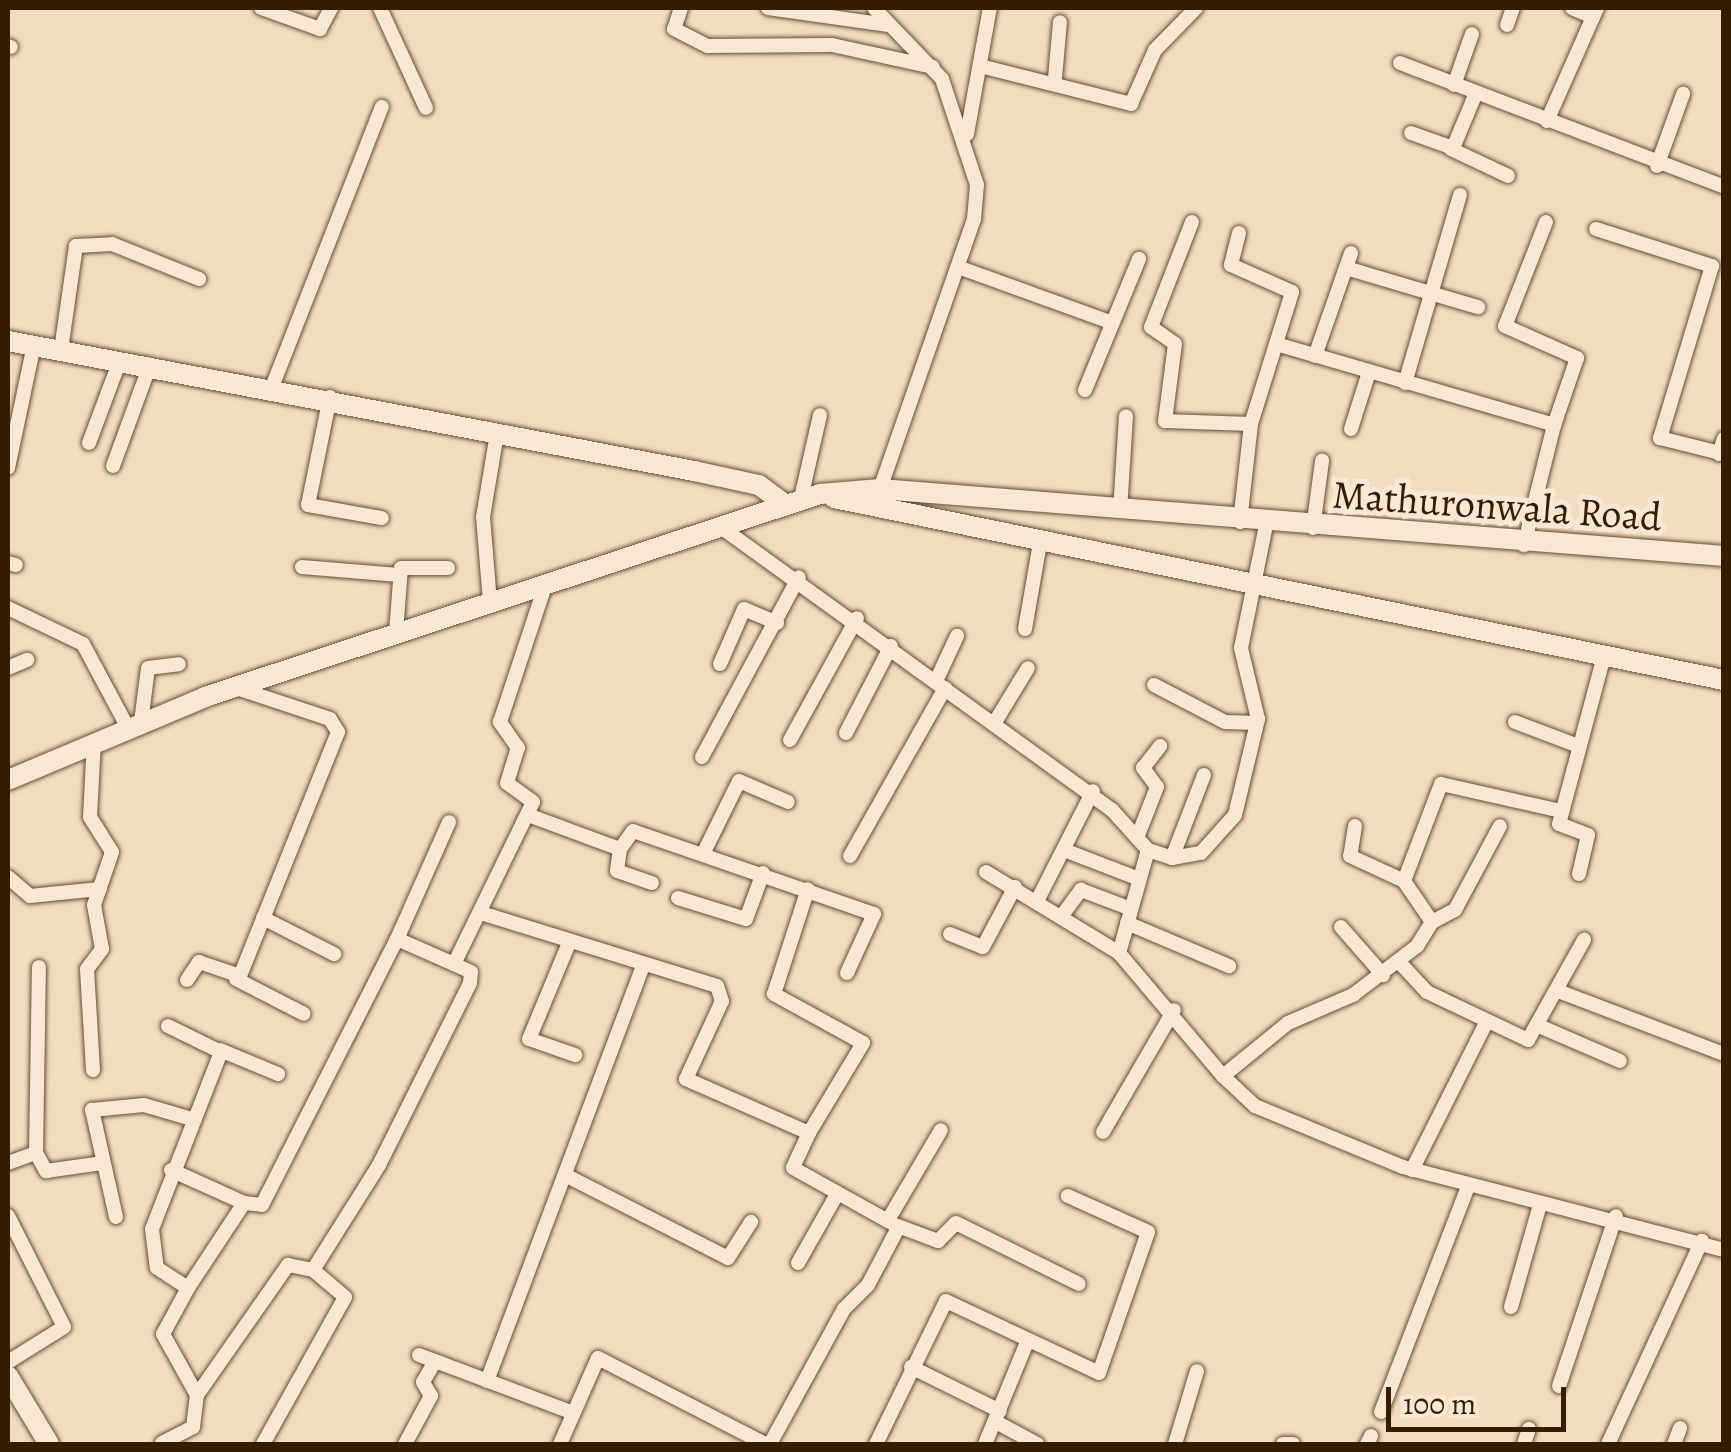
<!DOCTYPE html>
<style>
body{margin:0}
#map{position:relative;width:1731px;height:1452px;overflow:hidden;background:#f2dcbe;font-family:Alegreya,serif}
div>[style]{position:absolute}
[style*='--x']{left:calc(var(--x)*1px);top:calc(var(--y)*1px);width:calc(var(--w)*1px);rotate:calc(var(--a)*1deg)}
.roads{filter:drop-shadow(0 0 2px #644c31) drop-shadow(0 0 2px #644c31)}
.street>*{height:14px;margin:-7px;padding:0 7px;transform-origin:7px;border-radius:7px;background:#f7e8d5}
.secondary>*{height:20px;margin:-10px;padding:0 10px;transform-origin:10px;border-radius:10px;background:#f7e8d5}
span{translate:-50% -50%;white-space:nowrap;text-align:center;line-height:1.15;-webkit-text-stroke:10px #f7e8d5;paint-order:stroke}
.street-label{font-size:40px;color:#351c02}
.frame{position:absolute;inset:0;border:10px solid #351c02;pointer-events:none}
.scale{position:absolute;left:1386px;top:1387px;width:180px;height:45px;box-sizing:border-box;border:5px solid #351c02;border-top:0;padding-left:12px;font-size:30px;line-height:35px;white-space:nowrap;color:#351c02;-webkit-text-stroke:8px #f7e8d5;paint-order:stroke}
</style>
<div id="map">
<div class="roads">
<div class="street">
<i style="--x:261;--y:8;--w:63;--a:19.6"></i>
<i style="--x:320;--y:29;--w:24;--a:-62"></i>
<i style="--x:380;--y:8;--w:110;--a:65.3"></i>
<i style="--x:681;--y:8;--w:22;--a:108"></i>
<i style="--x:674;--y:29;--w:38;--a:27"></i>
<i style="--x:708;--y:46;--w:124;--a:-0.5"></i>
<i style="--x:832;--y:45;--w:103;--a:12.3"></i>
<i style="--x:768;--y:8;--w:120;--a:8.1"></i>
<i style="--x:874;--y:8;--w:98;--a:46.2"></i>
<i style="--x:942;--y:79;--w:112;--a:71.7"></i>
<i style="--x:977;--y:185;--w:34;--a:95"></i>
<i style="--x:974;--y:219;--w:286;--a:109.2"></i>
<i style="--x:1572;--y:8;--w:23;--a:23"></i>
<i style="--x:1507;--y:25;--w:18;--a:-71"></i>
<i style="--x:8;--y:46;--w:3;--a:18"></i>
<i style="--x:1400;--y:63;--w:347;--a:20.9"></i>
<i style="--x:984;--y:67;--w:152;--a:14.1"></i>
<i style="--x:1131;--y:104;--w:59;--a:-66"></i>
<i style="--x:1155;--y:50;--w:59;--a:-45.7"></i>
<i style="--x:1055;--y:78;--w:56;--a:-84.9"></i>
<i style="--x:1454;--y:85;--w:54;--a:-70.6"></i>
<i style="--x:1547;--y:121;--w:124;--a:-66.1"></i>
<i style="--x:1411;--y:133;--w:45;--a:19.7"></i>
<i style="--x:1453;--y:148;--w:60;--a:-67.3"></i>
<i style="--x:967;--y:134;--w:128;--a:-79.7"></i>
<i style="--x:1451;--y:149;--w:63;--a:25.3"></i>
<i style="--x:1657;--y:166;--w:77;--a:-70.1"></i>
<i style="--x:1192;--y:222;--w:113;--a:111.3"></i>
<i style="--x:1151;--y:327;--w:29;--a:35"></i>
<i style="--x:1175;--y:344;--w:78;--a:97.4"></i>
<i style="--x:1165;--y:421;--w:86;--a:2"></i>
<i style="--x:1251;--y:424;--w:138;--a:-72.7"></i>
<i style="--x:1292;--y:292;--w:67;--a:-156.1"></i>
<i style="--x:1231;--y:265;--w:33;--a:-76"></i>
<i style="--x:1546;--y:222;--w:112;--a:111.5"></i>
<i style="--x:1505;--y:326;--w:79;--a:24"></i>
<i style="--x:1577;--y:358;--w:71;--a:108.9"></i>
<i style="--x:1596;--y:229;--w:122;--a:17.7"></i>
<i style="--x:1712;--y:266;--w:180;--a:106.8"></i>
<i style="--x:1660;--y:438;--w:66;--a:14"></i>
<i style="--x:958;--y:267;--w:158;--a:19.9"></i>
<i style="--x:1346;--y:268;--w:138;--a:16.5"></i>
<i style="--x:1276;--y:344;--w:290;--a:16.2"></i>
<i style="--x:1554;--y:425;--w:124;--a:104"></i>
<i style="--x:61;--y:350;--w:105;--a:-81.8"></i>
<i style="--x:76;--y:246;--w:36;--a:-3"></i>
<i style="--x:112;--y:244;--w:94;--a:21.9"></i>
<i style="--x:1315;--y:356;--w:109;--a:-70.7"></i>
<i style="--x:1405;--y:383;--w:196;--a:-73.7"></i>
<i style="--x:272;--y:387;--w:301;--a:-68.6"></i>
<i style="--x:1085;--y:390;--w:142;--a:-67.6"></i>
<i style="--x:330;--y:397;--w:110;--a:101.5"></i>
<i style="--x:308;--y:505;--w:75;--a:10"></i>
<i style="--x:1351;--y:429;--w:60;--a:-72.5"></i>
<i style="--x:89;--y:443;--w:89;--a:-69.5"></i>
<i style="--x:1719;--y:454;--w:16;--a:-72"></i>
<i style="--x:113;--y:466;--w:108;--a:-69.9"></i>
<i style="--x:8;--y:468;--w:126;--a:-78.1"></i>
<i style="--x:801;--y:498;--w:85;--a:-77.1"></i>
<i style="--x:1120;--y:511;--w:95;--a:-86.4"></i>
<i style="--x:1240;--y:522;--w:99;--a:-83.6"></i>
<i style="--x:1313;--y:528;--w:68;--a:-82.3"></i>
<i style="--x:725;--y:530;--w:478;--a:35.9"></i>
<i style="--x:1112;--y:810;--w:54;--a:48"></i>
<i style="--x:1148;--y:850;--w:107;--a:105.7"></i>
<i style="--x:1119;--y:953;--w:161;--a:49.8"></i>
<i style="--x:1223;--y:1076;--w:84;--a:-39.2"></i>
<i style="--x:1288;--y:1023;--w:71;--a:-23.3"></i>
<i style="--x:1353;--y:995;--w:81;--a:-37.4"></i>
<i style="--x:1417;--y:946;--w:28;--a:-58"></i>
<i style="--x:1432;--y:922;--w:50;--a:-124.3"></i>
<i style="--x:1404;--y:881;--w:104;--a:-69.1"></i>
<i style="--x:1441;--y:784;--w:123;--a:12.7"></i>
<i style="--x:8;--y:563;--w:8;--a:14"></i>
<i style="--x:302;--y:567;--w:97;--a:4.7"></i>
<i style="--x:490;--y:602;--w:85;--a:-94.7"></i>
<i style="--x:483;--y:517;--w:85;--a:-80.5"></i>
<i style="--x:8;--y:608;--w:83;--a:25.6"></i>
<i style="--x:83;--y:644;--w:95;--a:61.8"></i>
<i style="--x:1025;--y:629;--w:87;--a:-80.1"></i>
<i style="--x:396;--y:632;--w:64;--a:-85.5"></i>
<i style="--x:401;--y:568;--w:47;--a:0"></i>
<i style="--x:720;--y:664;--w:60;--a:-66.4"></i>
<i style="--x:744;--y:609;--w:36;--a:23"></i>
<i style="--x:8;--y:668;--w:21;--a:-23"></i>
<i style="--x:936;--y:681;--w:50;--a:-65"></i>
<i style="--x:1154;--y:685;--w:80;--a:27.5"></i>
<i style="--x:1225;--y:722;--w:32;--a:2"></i>
<i style="--x:141;--y:722;--w:54;--a:-82.6"></i>
<i style="--x:148;--y:668;--w:31;--a:-7"></i>
<i style="--x:995;--y:722;--w:63;--a:-58.6"></i>
<i style="--x:1515;--y:722;--w:65;--a:20.7"></i>
<i style="--x:846;--y:733;--w:98;--a:-62.7"></i>
<i style="--x:790;--y:740;--w:139;--a:-61.2"></i>
<i style="--x:702;--y:757;--w:204;--a:-61.7"></i>
<i style="--x:528;--y:815;--w:98;--a:20.3"></i>
<i style="--x:620;--y:849;--w:22;--a:-54"></i>
<i style="--x:633;--y:831;--w:255;--a:19"></i>
<i style="--x:874;--y:914;--w:65;--a:114.6"></i>
<i style="--x:1355;--y:826;--w:30;--a:99"></i>
<i style="--x:1350;--y:856;--w:60;--a:24.8"></i>
<i style="--x:1137;--y:838;--w:55;--a:-68.6"></i>
<i style="--x:1157;--y:787;--w:24;--a:-126"></i>
<i style="--x:1143;--y:768;--w:28;--a:-52"></i>
<i style="--x:620;--y:849;--w:22;--a:98"></i>
<i style="--x:617;--y:871;--w:37;--a:19"></i>
<i style="--x:1064;--y:850;--w:80;--a:21.1"></i>
<i style="--x:1148;--y:850;--w:25;--a:18"></i>
<i style="--x:1172;--y:858;--w:29;--a:-10"></i>
<i style="--x:1201;--y:853;--w:51;--a:-48.2"></i>
<i style="--x:1235;--y:815;--w:99;--a:-76.5"></i>
<i style="--x:1258;--y:719;--w:73;--a:-103.5"></i>
<i style="--x:1241;--y:648;--w:126;--a:-78.5"></i>
<i style="--x:703;--y:854;--w:81;--a:-63.7"></i>
<i style="--x:739;--y:781;--w:53;--a:23.2"></i>
<i style="--x:850;--y:856;--w:193;--a:-60.5"></i>
<i style="--x:1172;--y:858;--w:89;--a:-68.9"></i>
<i style="--x:986;--y:872;--w:156;--a:31.3"></i>
<i style="--x:1579;--y:874;--w:40;--a:-77"></i>
<i style="--x:1588;--y:835;--w:31;--a:-159"></i>
<i style="--x:1559;--y:824;--w:174;--a:-75"></i>
<i style="--x:8;--y:877;--w:29;--a:41"></i>
<i style="--x:30;--y:896;--w:70;--a:-5.7"></i>
<i style="--x:678;--y:898;--w:71;--a:17.2"></i>
<i style="--x:746;--y:919;--w:49;--a:-69.7"></i>
<i style="--x:1038;--y:899;--w:121;--a:-63"></i>
<i style="--x:481;--y:913;--w:247;--a:17.2"></i>
<i style="--x:717;--y:986;--w:16;--a:72"></i>
<i style="--x:722;--y:1001;--w:86;--a:114.8"></i>
<i style="--x:686;--y:1079;--w:134;--a:23.7"></i>
<i style="--x:809;--y:1133;--w:105;--a:-59"></i>
<i style="--x:863;--y:1043;--w:102;--a:-151.2"></i>
<i style="--x:774;--y:994;--w:110;--a:-72.1"></i>
<i style="--x:1064;--y:913;--w:29;--a:-54"></i>
<i style="--x:1081;--y:890;--w:53;--a:20.8"></i>
<i style="--x:263;--y:918;--w:80;--a:26.9"></i>
<i style="--x:1432;--y:922;--w:26;--a:-28"></i>
<i style="--x:1455;--y:910;--w:95;--a:-61.8"></i>
<i style="--x:1127;--y:923;--w:111;--a:22.9"></i>
<i style="--x:1341;--y:927;--w:64;--a:48.8"></i>
<i style="--x:950;--y:934;--w:35;--a:22"></i>
<i style="--x:983;--y:947;--w:68;--a:-61.9"></i>
<i style="--x:397;--y:939;--w:128;--a:-66"></i>
<i style="--x:569;--y:943;--w:104;--a:112.6"></i>
<i style="--x:529;--y:1039;--w:49;--a:19.2"></i>
<i style="--x:1400;--y:963;--w:40;--a:47"></i>
<i style="--x:1427;--y:992;--w:112;--a:25.4"></i>
<i style="--x:1528;--y:1040;--w:115;--a:-60.8"></i>
<i style="--x:236;--y:979;--w:76;--a:27.2"></i>
<i style="--x:187;--y:980;--w:22;--a:-56"></i>
<i style="--x:199;--y:962;--w:43;--a:18.9"></i>
<i style="--x:240;--y:976;--w:263;--a:-68.1"></i>
<i style="--x:338;--y:732;--w:15;--a:-122"></i>
<i style="--x:330;--y:719;--w:102;--a:-161.7"></i>
<i style="--x:1558;--y:991;--w:178;--a:20.8"></i>
<i style="--x:168;--y:1026;--w:59;--a:26.1"></i>
<i style="--x:221;--y:1052;--w:190;--a:111.3"></i>
<i style="--x:152;--y:1229;--w:39;--a:83"></i>
<i style="--x:157;--y:1268;--w:37;--a:33"></i>
<i style="--x:188;--y:1288;--w:102;--a:-56.6"></i>
<i style="--x:244;--y:1203;--w:18;--a:6"></i>
<i style="--x:262;--y:1205;--w:298;--a:-63.1"></i>
<i style="--x:397;--y:939;--w:62;--a:23.7"></i>
<i style="--x:1539;--y:1026;--w:88;--a:23.4"></i>
<i style="--x:220;--y:1050;--w:63;--a:22.5"></i>
<i style="--x:93;--y:1070;--w:101;--a:-93.4"></i>
<i style="--x:87;--y:969;--w:25;--a:-53"></i>
<i style="--x:102;--y:949;--w:45;--a:-100.3"></i>
<i style="--x:94;--y:905;--w:56;--a:-71.2"></i>
<i style="--x:112;--y:852;--w:41;--a:-122.2"></i>
<i style="--x:90;--y:817;--w:76;--a:-87"></i>
<i style="--x:1223;--y:1076;--w:44;--a:43.2"></i>
<i style="--x:1255;--y:1106;--w:160;--a:22.4"></i>
<i style="--x:1403;--y:1167;--w:332;--a:14.5"></i>
<i style="--x:1103;--y:1132;--w:141;--a:-59.8"></i>
<i style="--x:809;--y:1133;--w:38;--a:115"></i>
<i style="--x:793;--y:1168;--w:109;--a:29.2"></i>
<i style="--x:36;--y:1153;--w:21;--a:61"></i>
<i style="--x:46;--y:1171;--w:58;--a:-8"></i>
<i style="--x:8;--y:1163;--w:30;--a:-20"></i>
<i style="--x:36;--y:1153;--w:186;--a:-89.1"></i>
<i style="--x:171;--y:1170;--w:80;--a:24.3"></i>
<i style="--x:1412;--y:1170;--w:167;--a:-63.3"></i>
<i style="--x:565;--y:1175;--w:183;--a:27"></i>
<i style="--x:728;--y:1258;--w:43;--a:-57.4"></i>
<i style="--x:8;--y:1216;--w:124;--a:63.2"></i>
<i style="--x:64;--y:1327;--w:66;--a:148"></i>
<i style="--x:116;--y:1217;--w:110;--a:-102.6"></i>
<i style="--x:92;--y:1110;--w:52;--a:-5.5"></i>
<i style="--x:144;--y:1105;--w:50;--a:16.3"></i>
<i style="--x:898;--y:1226;--w:43;--a:20.6"></i>
<i style="--x:938;--y:1241;--w:25;--a:-45"></i>
<i style="--x:956;--y:1223;--w:137;--a:26.4"></i>
<i style="--x:798;--y:1263;--w:79;--a:-60.5"></i>
<i style="--x:188;--y:1288;--w:52;--a:118.5"></i>
<i style="--x:163;--y:1334;--w:70;--a:60.9"></i>
<i style="--x:1511;--y:1307;--w:103;--a:-74.2"></i>
<i style="--x:419;--y:1355;--w:165;--a:20.6"></i>
<i style="--x:911;--y:1367;--w:99;--a:26.3"></i>
<i style="--x:487;--y:1381;--w:443;--a:-69.4"></i>
<i style="--x:1559;--y:1386;--w:179;--a:-71.5"></i>
<i style="--x:1381;--y:1412;--w:242;--a:-68.9"></i>
<i style="--x:996;--y:1422;--w:47;--a:28.2"></i>
<i style="--x:162;--y:1443;--w:35;--a:-27"></i>
<i style="--x:193;--y:1427;--w:32;--a:-83"></i>
<i style="--x:197;--y:1395;--w:159;--a:-55"></i>
<i style="--x:288;--y:1265;--w:25;--a:11"></i>
<i style="--x:263;--y:1444;--w:168;--a:-60.8"></i>
<i style="--x:345;--y:1297;--w:42;--a:-139.8"></i>
<i style="--x:313;--y:1270;--w:124;--a:-57.8"></i>
<i style="--x:379;--y:1165;--w:203;--a:-63.4"></i>
<i style="--x:470;--y:983;--w:11;--a:-85"></i>
<i style="--x:471;--y:972;--w:19;--a:-155"></i>
<i style="--x:454;--y:964;--w:180;--a:-64"></i>
<i style="--x:533;--y:802;--w:32;--a:-144"></i>
<i style="--x:507;--y:783;--w:37;--a:-73"></i>
<i style="--x:518;--y:748;--w:32;--a:-125"></i>
<i style="--x:500;--y:722;--w:143;--a:-71.7"></i>
<i style="--x:405;--y:1444;--w:55;--a:-61.6"></i>
<i style="--x:431;--y:1396;--w:16;--a:-120"></i>
<i style="--x:423;--y:1382;--w:24;--a:-60"></i>
<i style="--x:560;--y:1444;--w:94;--a:-66.2"></i>
<i style="--x:598;--y:1358;--w:188;--a:27.2"></i>
<i style="--x:770;--y:1444;--w:154;--a:-61.3"></i>
<i style="--x:844;--y:1309;--w:34;--a:-45"></i>
<i style="--x:868;--y:1285;--w:64;--a:-62.2"></i>
<i style="--x:898;--y:1228;--w:13;--a:-141"></i>
<i style="--x:888;--y:1220;--w:104;--a:-59.5"></i>
<i style="--x:876;--y:1444;--w:159;--a:-63.9"></i>
<i style="--x:946;--y:1301;--w:169;--a:25.2"></i>
<i style="--x:1099;--y:1373;--w:149;--a:-70.8"></i>
<i style="--x:1148;--y:1232;--w:88;--a:-155.8"></i>
<i style="--x:985;--y:1444;--w:110;--a:-67.6"></i>
<i style="--x:1175;--y:1444;--w:76;--a:-73.2"></i>
<i style="--x:1283;--y:1444;--w:10;--a:0"></i>
<i style="--x:1367;--y:1444;--w:9;--a:-63"></i>
<i style="--x:1524;--y:1444;--w:16;--a:-72"></i>
<i style="--x:1608;--y:1444;--w:224;--a:-65.2"></i>
<i style="--x:1674;--y:1444;--w:17;--a:-69"></i>
</div>
<div class="secondary">
<i style="--x:8;--y:341;--w:698;--a:10.73"></i>
<i style="--x:694;--y:471;--w:66;--a:12.2"></i>
<i style="--x:759;--y:485;--w:30;--a:37"></i>
<i style="--x:834;--y:498;--w:908;--a:11.56"></i>
<i style="--x:8;--y:780;--w:214;--a:-22.8"></i>
<i style="--x:205;--y:697;--w:648;--a:-18.27"></i>
<i style="--x:820;--y:494;--w:60;--a:-4.8"></i>
<i style="--x:880;--y:489;--w:847;--a:4.54"></i>
<i style="--x:8;--y:1376;--w:79;--a:58.9"></i>
</div>
</div>
<div class="street-label">
<span style="left:1497px;top:506px;rotate:4deg">Mathuronwala Road</span>
</div>
<div class="frame"></div>
<div class="scale">100 m</div>
</div>
